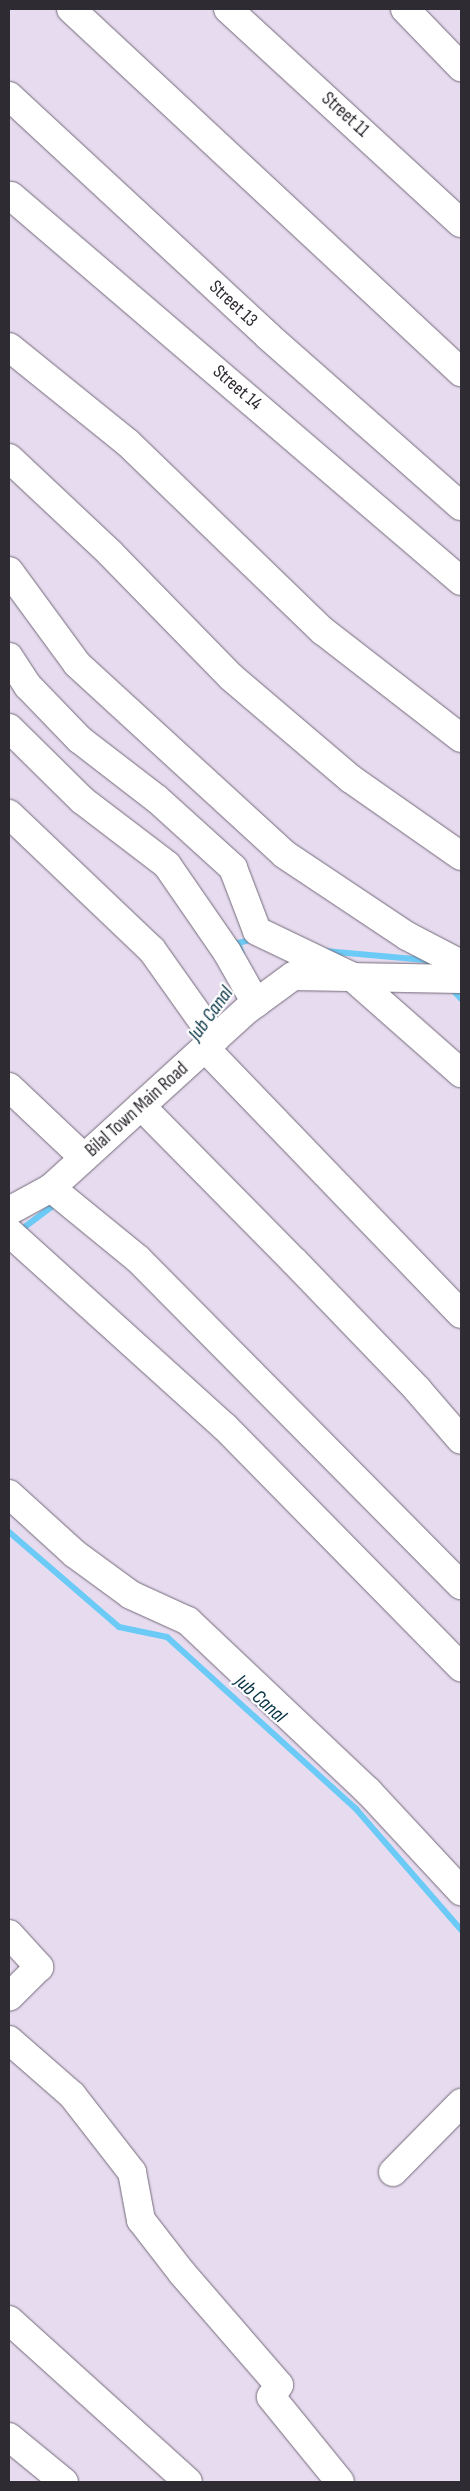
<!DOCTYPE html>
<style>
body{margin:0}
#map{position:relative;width:470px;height:2491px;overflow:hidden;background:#e7dcef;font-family:"Sofia Sans Condensed",sans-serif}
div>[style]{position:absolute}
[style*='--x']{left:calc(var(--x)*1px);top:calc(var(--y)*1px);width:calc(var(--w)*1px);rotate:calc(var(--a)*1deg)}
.stream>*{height:6px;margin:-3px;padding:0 3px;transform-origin:3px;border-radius:3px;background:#6ccbf6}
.roads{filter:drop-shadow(0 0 1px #73697a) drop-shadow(0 0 1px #73697a)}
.minor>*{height:28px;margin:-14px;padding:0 14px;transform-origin:14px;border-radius:14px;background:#fff}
span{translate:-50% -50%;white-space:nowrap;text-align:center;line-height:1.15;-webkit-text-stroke:4.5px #fff;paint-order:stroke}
.street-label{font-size:19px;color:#2f2b32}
.water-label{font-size:20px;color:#043143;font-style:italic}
.frame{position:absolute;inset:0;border:10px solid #2f2b32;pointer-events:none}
</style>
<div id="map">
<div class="stream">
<i style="--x:325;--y:951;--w:101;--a:5.1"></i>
<i style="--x:426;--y:960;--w:13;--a:48"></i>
<i style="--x:242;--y:954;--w:12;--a:-110"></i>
<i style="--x:238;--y:943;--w:16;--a:-14"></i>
<i style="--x:450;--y:987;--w:16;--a:47"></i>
<i style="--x:18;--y:1232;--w:50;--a:-36.9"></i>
<i style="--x:9;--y:1532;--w:145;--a:40.8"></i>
<i style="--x:119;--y:1627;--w:49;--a:11.8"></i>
<i style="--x:167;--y:1637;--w:256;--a:42.3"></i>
<i style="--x:356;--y:1809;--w:160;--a:49"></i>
</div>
<div class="roads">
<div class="minor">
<i style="--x:71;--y:9;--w:533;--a:42.95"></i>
<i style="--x:228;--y:9;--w:316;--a:42.6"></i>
<i style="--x:405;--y:9;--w:81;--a:46"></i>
<i style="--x:9;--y:96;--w:353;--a:42.8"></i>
<i style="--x:268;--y:336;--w:257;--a:41.4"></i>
<i style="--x:11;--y:196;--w:592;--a:40.55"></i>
<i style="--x:9;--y:347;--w:153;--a:38.9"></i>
<i style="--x:128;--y:443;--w:271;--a:44"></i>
<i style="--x:323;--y:631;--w:175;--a:37.8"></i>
<i style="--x:9;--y:458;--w:139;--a:43.2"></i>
<i style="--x:110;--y:553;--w:173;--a:45.7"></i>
<i style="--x:231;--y:677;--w:157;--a:40.4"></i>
<i style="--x:351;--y:779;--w:134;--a:35"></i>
<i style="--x:9;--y:571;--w:115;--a:53.8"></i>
<i style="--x:77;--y:664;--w:281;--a:42.5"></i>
<i style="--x:284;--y:854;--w:148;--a:33.7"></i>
<i style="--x:407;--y:936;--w:61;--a:27.4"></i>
<i style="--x:9;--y:657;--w:35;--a:57"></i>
<i style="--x:28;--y:686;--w:74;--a:46.1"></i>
<i style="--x:79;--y:739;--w:98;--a:37.6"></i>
<i style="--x:157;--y:799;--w:103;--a:42.2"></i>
<i style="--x:233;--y:868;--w:67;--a:69.1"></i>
<i style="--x:257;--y:931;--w:104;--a:25.6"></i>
<i style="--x:351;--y:976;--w:147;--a:41.4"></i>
<i style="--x:9;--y:728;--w:103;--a:44.6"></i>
<i style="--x:82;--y:800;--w:107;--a:37.4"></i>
<i style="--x:167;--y:865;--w:106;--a:55.4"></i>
<i style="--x:227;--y:952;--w:59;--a:60.4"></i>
<i style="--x:9;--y:814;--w:197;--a:43.6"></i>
<i style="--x:152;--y:950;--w:109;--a:54.7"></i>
<i style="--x:205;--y:1048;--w:369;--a:46.1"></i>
<i style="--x:9;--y:1087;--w:103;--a:43.4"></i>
<i style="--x:141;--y:1106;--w:218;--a:45.4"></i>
<i style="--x:294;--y:1261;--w:178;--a:46.1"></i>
<i style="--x:417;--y:1389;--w:67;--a:49.2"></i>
<i style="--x:51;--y:1188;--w:112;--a:39.2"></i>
<i style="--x:138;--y:1259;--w:459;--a:45.3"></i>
<i style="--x:9;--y:1211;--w:48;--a:-28.7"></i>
<i style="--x:51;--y:1188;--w:266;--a:-42.3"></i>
<i style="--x:248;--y:1009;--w:56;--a:-36.3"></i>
<i style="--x:293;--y:976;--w:168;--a:1"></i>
<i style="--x:9;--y:1232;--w:291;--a:42.1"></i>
<i style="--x:225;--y:1427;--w:337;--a:45.5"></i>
<i style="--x:9;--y:1494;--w:89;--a:42.3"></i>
<i style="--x:75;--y:1554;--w:69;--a:36.2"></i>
<i style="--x:131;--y:1595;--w:63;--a:24.5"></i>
<i style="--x:188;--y:1621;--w:248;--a:43.4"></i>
<i style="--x:368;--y:1791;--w:137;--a:47.1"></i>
<i style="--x:9;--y:1934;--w:45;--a:47.7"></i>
<i style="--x:39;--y:1967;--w:42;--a:135"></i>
<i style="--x:9;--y:2040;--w:84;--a:41.1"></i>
<i style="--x:72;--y:2095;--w:98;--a:52.1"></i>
<i style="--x:132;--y:2172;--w:49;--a:79.4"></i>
<i style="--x:141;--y:2220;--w:67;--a:52.3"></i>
<i style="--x:182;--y:2273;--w:148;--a:49.1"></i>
<i style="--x:279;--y:2385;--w:14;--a:124"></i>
<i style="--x:271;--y:2397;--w:109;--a:50.9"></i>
<i style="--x:393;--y:2172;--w:97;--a:-45.4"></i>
<i style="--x:9;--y:2320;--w:241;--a:42.1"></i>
<i style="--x:9;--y:2437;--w:71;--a:39.3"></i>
</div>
</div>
<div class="street-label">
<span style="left:345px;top:115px;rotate:42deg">Street 11</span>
<span style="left:233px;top:304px;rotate:43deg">Street 13</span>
<span style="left:237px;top:388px;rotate:41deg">Street 14</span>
<span style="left:137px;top:1110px;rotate:-42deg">Bilal Town Main Road</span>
</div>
<div class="water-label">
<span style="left:211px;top:1014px;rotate:-54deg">Jub Canal</span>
<span style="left:260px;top:1699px;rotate:42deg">Jub Canal</span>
</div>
<div class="frame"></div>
</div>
